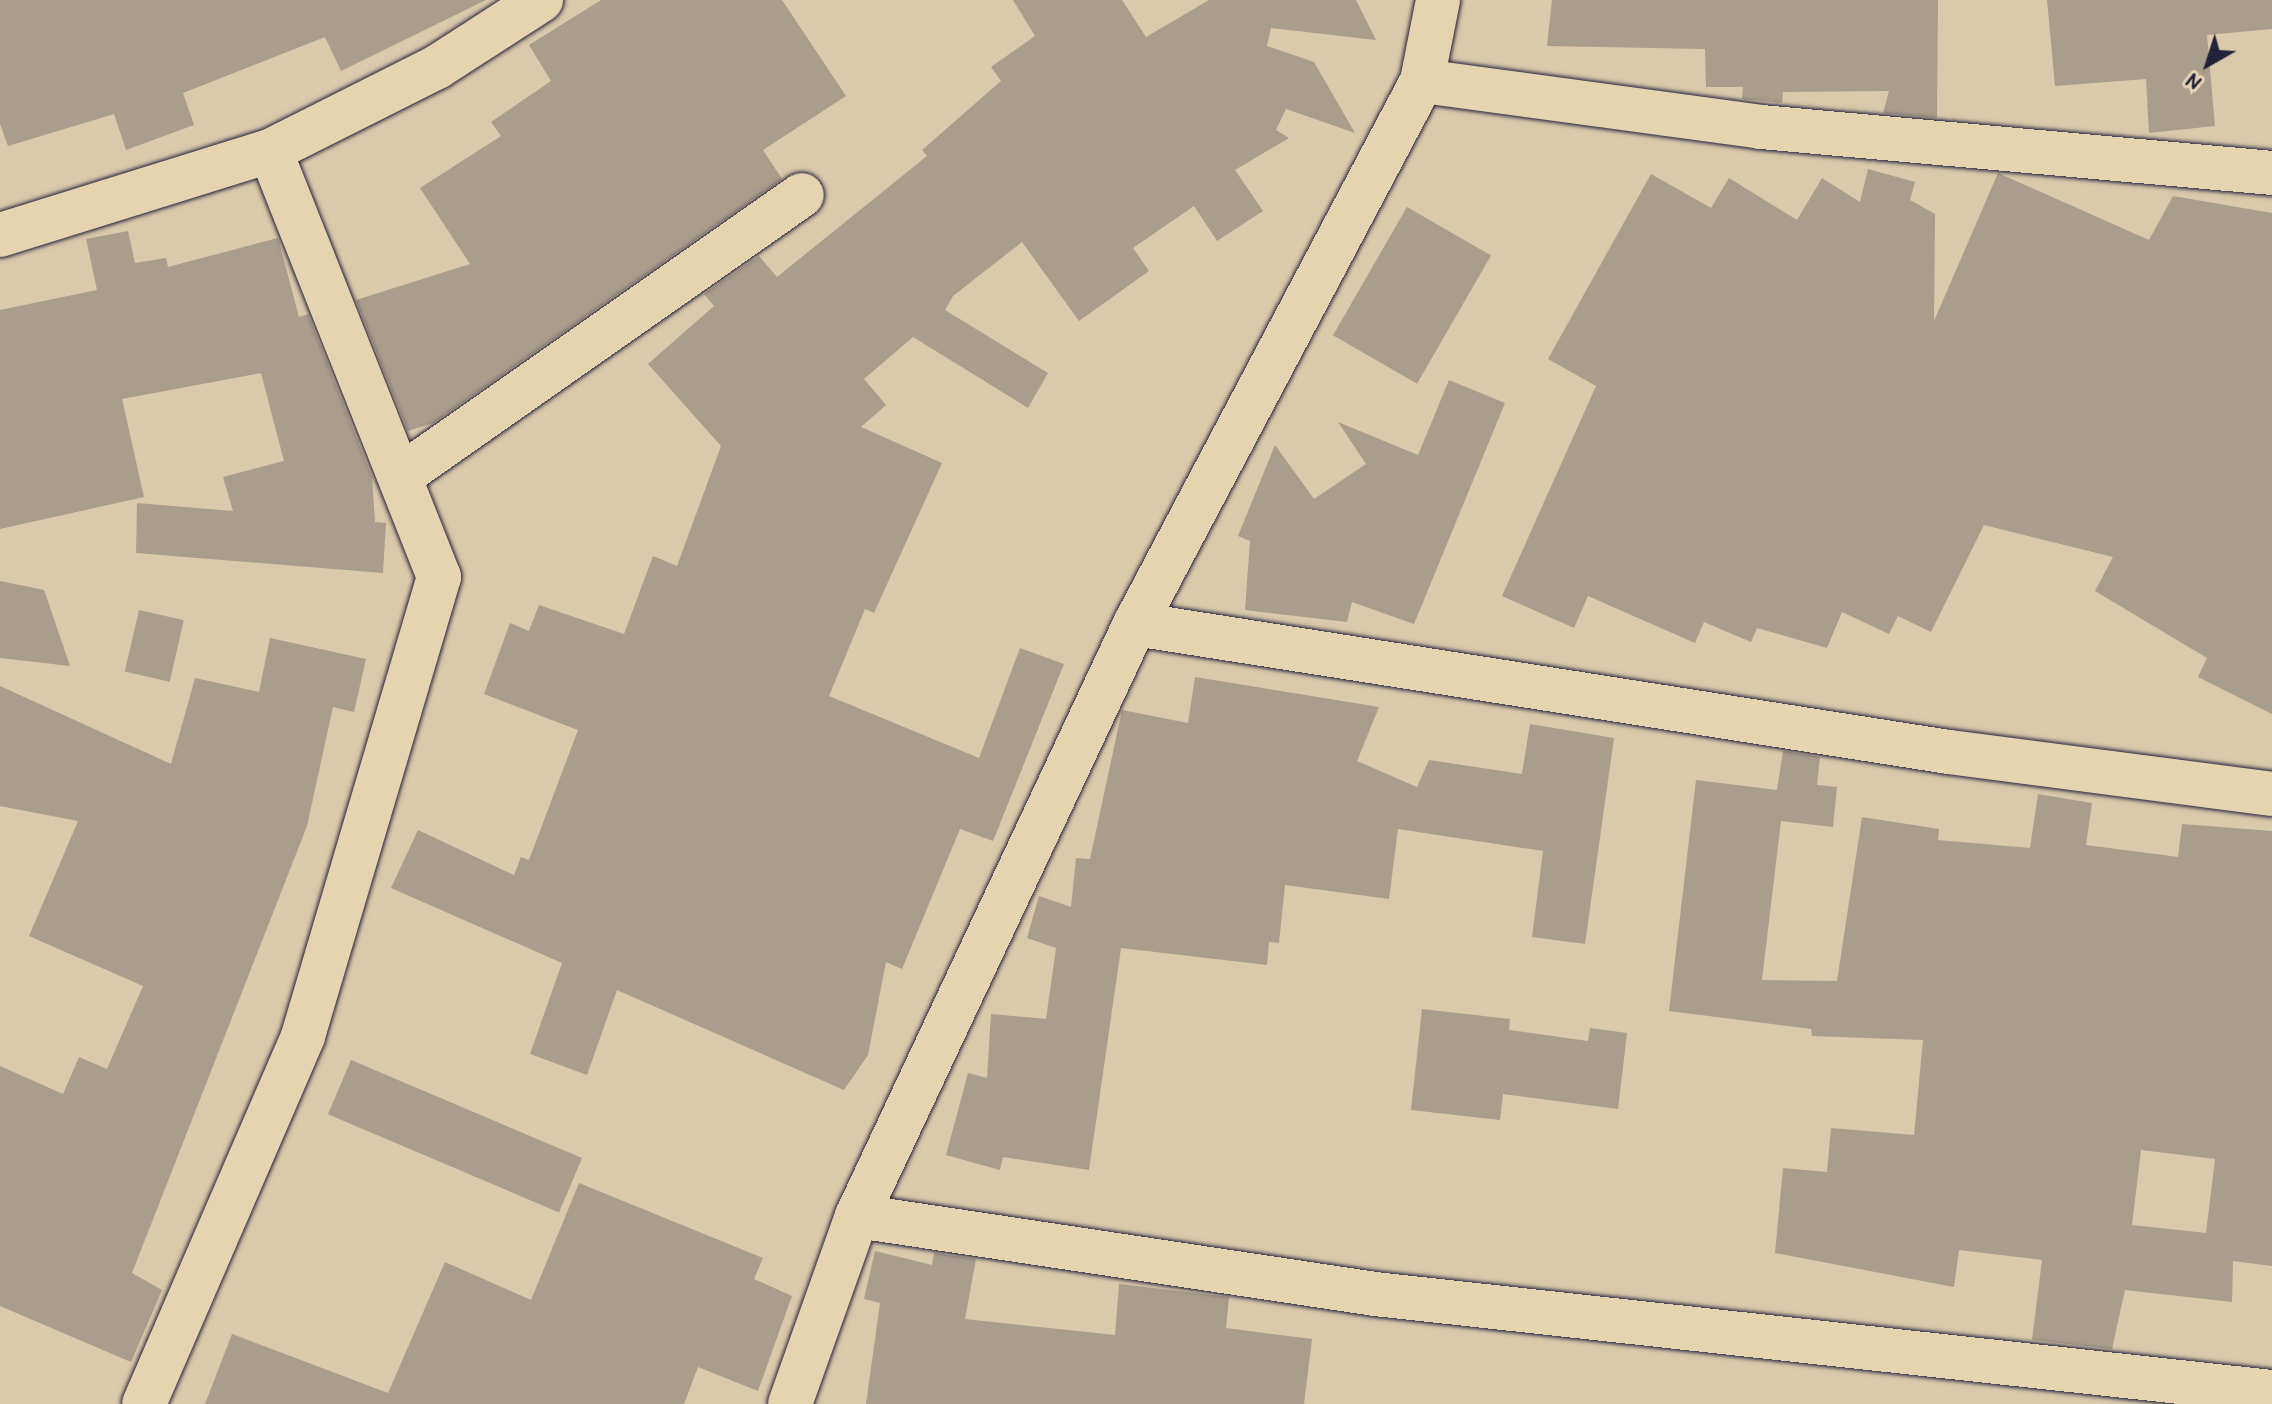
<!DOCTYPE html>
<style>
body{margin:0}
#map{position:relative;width:2272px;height:1404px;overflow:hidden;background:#dac9aa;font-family:"Patrick Hand",sans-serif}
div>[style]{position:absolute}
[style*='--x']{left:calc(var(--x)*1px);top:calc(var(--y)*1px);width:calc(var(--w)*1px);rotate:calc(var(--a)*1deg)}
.building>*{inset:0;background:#a99d8c;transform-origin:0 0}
.roads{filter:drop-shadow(0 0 2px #22223b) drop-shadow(0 0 2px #22223b)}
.minor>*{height:44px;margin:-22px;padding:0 22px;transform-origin:22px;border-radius:22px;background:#e6d4b1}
span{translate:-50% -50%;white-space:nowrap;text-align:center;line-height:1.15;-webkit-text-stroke:6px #e6d4b1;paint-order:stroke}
.north{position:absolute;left:2168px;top:24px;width:80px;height:80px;-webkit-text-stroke:6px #e6d4b1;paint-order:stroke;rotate:219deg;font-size:22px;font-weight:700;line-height:32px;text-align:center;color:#22223b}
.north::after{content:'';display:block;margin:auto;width:28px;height:36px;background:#22223b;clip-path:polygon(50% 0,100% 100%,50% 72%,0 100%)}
</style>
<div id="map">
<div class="building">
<i style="clip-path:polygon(0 0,486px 0,341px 71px,325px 37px,183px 93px,194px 125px,126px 150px,114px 114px,8px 146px,0 124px)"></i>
<i style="clip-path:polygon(601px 0,782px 0,846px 96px,763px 150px,782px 179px,433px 423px,408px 431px,356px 300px,470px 264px,420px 188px,501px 136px,491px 122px,551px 81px,529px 45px)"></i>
<i style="clip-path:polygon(1013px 0,1122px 0,1146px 37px,1209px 0,1356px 0,1376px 40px,1271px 28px,1267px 46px,1314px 62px,1355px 133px,1286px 109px,1276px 130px,1289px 138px,1235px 170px,1263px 211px,1217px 241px,1194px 206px,1133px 248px,1149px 271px,1079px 321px,1022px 242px,953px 296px,945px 310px,1048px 373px,1028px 408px,913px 337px,864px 379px,886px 405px,861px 427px,942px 463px,874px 613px,865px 609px,829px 696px,979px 758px,1020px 648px,1064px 664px,993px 841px,960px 829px,902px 969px,886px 962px,868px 1055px,844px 1090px,617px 990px,587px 1075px,530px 1054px,562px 963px,391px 888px,418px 830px,514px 875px,521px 857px,529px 860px,578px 730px,484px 694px,510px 623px,529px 631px,539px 605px,624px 634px,653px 556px,677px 566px,721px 446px,648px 364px,714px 306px,704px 294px,759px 256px,777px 277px,927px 156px,922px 150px,1001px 81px,991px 67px,1035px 36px)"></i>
<i style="clip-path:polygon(1552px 0,1938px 0,1937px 118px,1883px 113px,1889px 91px,1783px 92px,1782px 103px,1742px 99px,1743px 87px,1706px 87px,1705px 49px,1547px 46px)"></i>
<i style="clip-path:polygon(2047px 0,2272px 0,2272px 29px,2207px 35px,2215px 126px,2149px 133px,2146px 79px,2055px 86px)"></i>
<i style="clip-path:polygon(1868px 169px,1915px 182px,1910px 200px,1935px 214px,1934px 321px,1998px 173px,2149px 240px,2173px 196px,2272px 213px,2272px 714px,2198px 677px,2207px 658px,2095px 591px,2113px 557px,1984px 525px,1931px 632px,1898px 616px,1889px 634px,1842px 612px,1827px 648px,1757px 628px,1751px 642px,1704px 622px,1695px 643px,1588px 596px,1574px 628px,1502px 596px,1596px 386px,1548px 359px,1651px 174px,1711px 208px,1729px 178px,1797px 220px,1822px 178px,1860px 202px)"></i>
<i style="left:1407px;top:207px;width:97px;height:148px;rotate:30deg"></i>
<i style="clip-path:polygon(128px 231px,135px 263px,166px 258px,168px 267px,278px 238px,299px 317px,308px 314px,372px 477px,375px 522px,386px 523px,383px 573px,136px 553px,137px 503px,233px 511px,223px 477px,284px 461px,261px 373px,122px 399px,144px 497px,0 529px,0 310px,97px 290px,86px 239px)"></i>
<i style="clip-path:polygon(1449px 380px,1505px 403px,1414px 624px,1352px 602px,1347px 622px,1245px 610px,1250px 541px,1238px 536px,1275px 445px,1314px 499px,1366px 464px,1338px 422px,1418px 455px)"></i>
<i style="clip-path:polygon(0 581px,44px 590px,70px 666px,0 658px)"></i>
<i style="left:139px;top:610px;width:46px;height:63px;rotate:13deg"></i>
<i style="clip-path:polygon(270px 638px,366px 659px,354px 712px,333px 707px,307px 826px,132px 1273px,162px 1290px,131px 1362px,0 1306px,0 1066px,63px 1094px,79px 1057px,107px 1069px,143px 986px,29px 936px,78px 821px,0 806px,0 686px,171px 764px,195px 678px,259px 692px)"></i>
<i style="clip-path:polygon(1195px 677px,1379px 707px,1357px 761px,1417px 787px,1429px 760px,1522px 774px,1530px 724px,1614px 738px,1585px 944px,1532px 937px,1543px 851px,1398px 829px,1389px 899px,1285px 885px,1279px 943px,1269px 942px,1267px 965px,1121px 948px,1089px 1170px,1003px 1157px,1000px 1170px,946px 1155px,968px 1073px,987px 1078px,991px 1014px,1046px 1019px,1056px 948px,1027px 938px,1039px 896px,1071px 907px,1076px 858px,1090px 859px,1122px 710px,1188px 723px)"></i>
<i style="clip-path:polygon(evenodd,1783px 751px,1820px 757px,1817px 785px,1837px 787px,1833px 827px,1781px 821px,1762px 980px,1837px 981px,1862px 817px,1939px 829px,1938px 840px,2030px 848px,2038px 794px,2092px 803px,2086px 845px,2178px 857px,2182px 824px,2272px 831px,2272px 1266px,2233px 1261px,2232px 1302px,2125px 1290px,2112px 1349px,2032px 1340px,2042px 1260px,1959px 1250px,1954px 1287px,1775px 1253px,1783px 1168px,1827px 1172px,1831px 1128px,1914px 1135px,1923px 1040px,1812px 1036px,1811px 1029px,1669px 1011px,1696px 780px,1777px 790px,1783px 751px,2141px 1150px,2215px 1159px,2206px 1233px,2132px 1225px,2141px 1150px)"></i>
<i style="clip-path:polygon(1422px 1009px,1510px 1019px,1509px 1030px,1588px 1041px,1590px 1028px,1627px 1033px,1618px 1109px,1503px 1094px,1500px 1120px,1411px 1110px)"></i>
<i style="left:351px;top:1060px;width:251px;height:59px;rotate:23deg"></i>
<i style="clip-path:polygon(579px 1183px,763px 1258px,754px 1279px,792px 1296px,758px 1391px,698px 1367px,684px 1404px,205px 1404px,232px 1334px,388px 1393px,445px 1262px,531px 1300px)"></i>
<i style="clip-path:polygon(875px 1251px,932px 1265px,934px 1253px,976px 1259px,965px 1319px,1115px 1335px,1119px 1284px,1229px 1297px,1226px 1328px,1312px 1339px,1304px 1404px,866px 1404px,880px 1303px,864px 1299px)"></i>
</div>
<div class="roads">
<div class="minor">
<i style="--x:1422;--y:81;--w:342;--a:7.7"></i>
<i style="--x:1761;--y:127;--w:513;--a:5.14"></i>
<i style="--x:0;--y:235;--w:283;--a:-17.3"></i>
<i style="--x:270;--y:151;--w:187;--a:-26.7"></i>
<i style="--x:437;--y:67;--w:124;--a:-32.8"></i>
<i style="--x:402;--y:475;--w:488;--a:-35"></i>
<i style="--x:1135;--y:624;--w:824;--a:8.94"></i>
<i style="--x:1949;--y:752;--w:326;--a:7.4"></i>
<i style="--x:857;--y:1216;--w:524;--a:8.56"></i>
<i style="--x:1375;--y:1294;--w:902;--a:6.24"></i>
<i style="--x:144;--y:1404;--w:401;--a:-66.6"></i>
<i style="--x:303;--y:1036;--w:479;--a:-73.5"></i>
<i style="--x:439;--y:577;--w:458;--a:-111.6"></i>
<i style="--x:790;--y:1404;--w:200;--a:-70.4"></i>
<i style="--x:857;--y:1216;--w:654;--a:-64.85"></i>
<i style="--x:1135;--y:624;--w:614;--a:-62.14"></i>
<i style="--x:1422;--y:81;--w:83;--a:-78.8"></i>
</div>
</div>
<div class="north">N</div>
</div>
